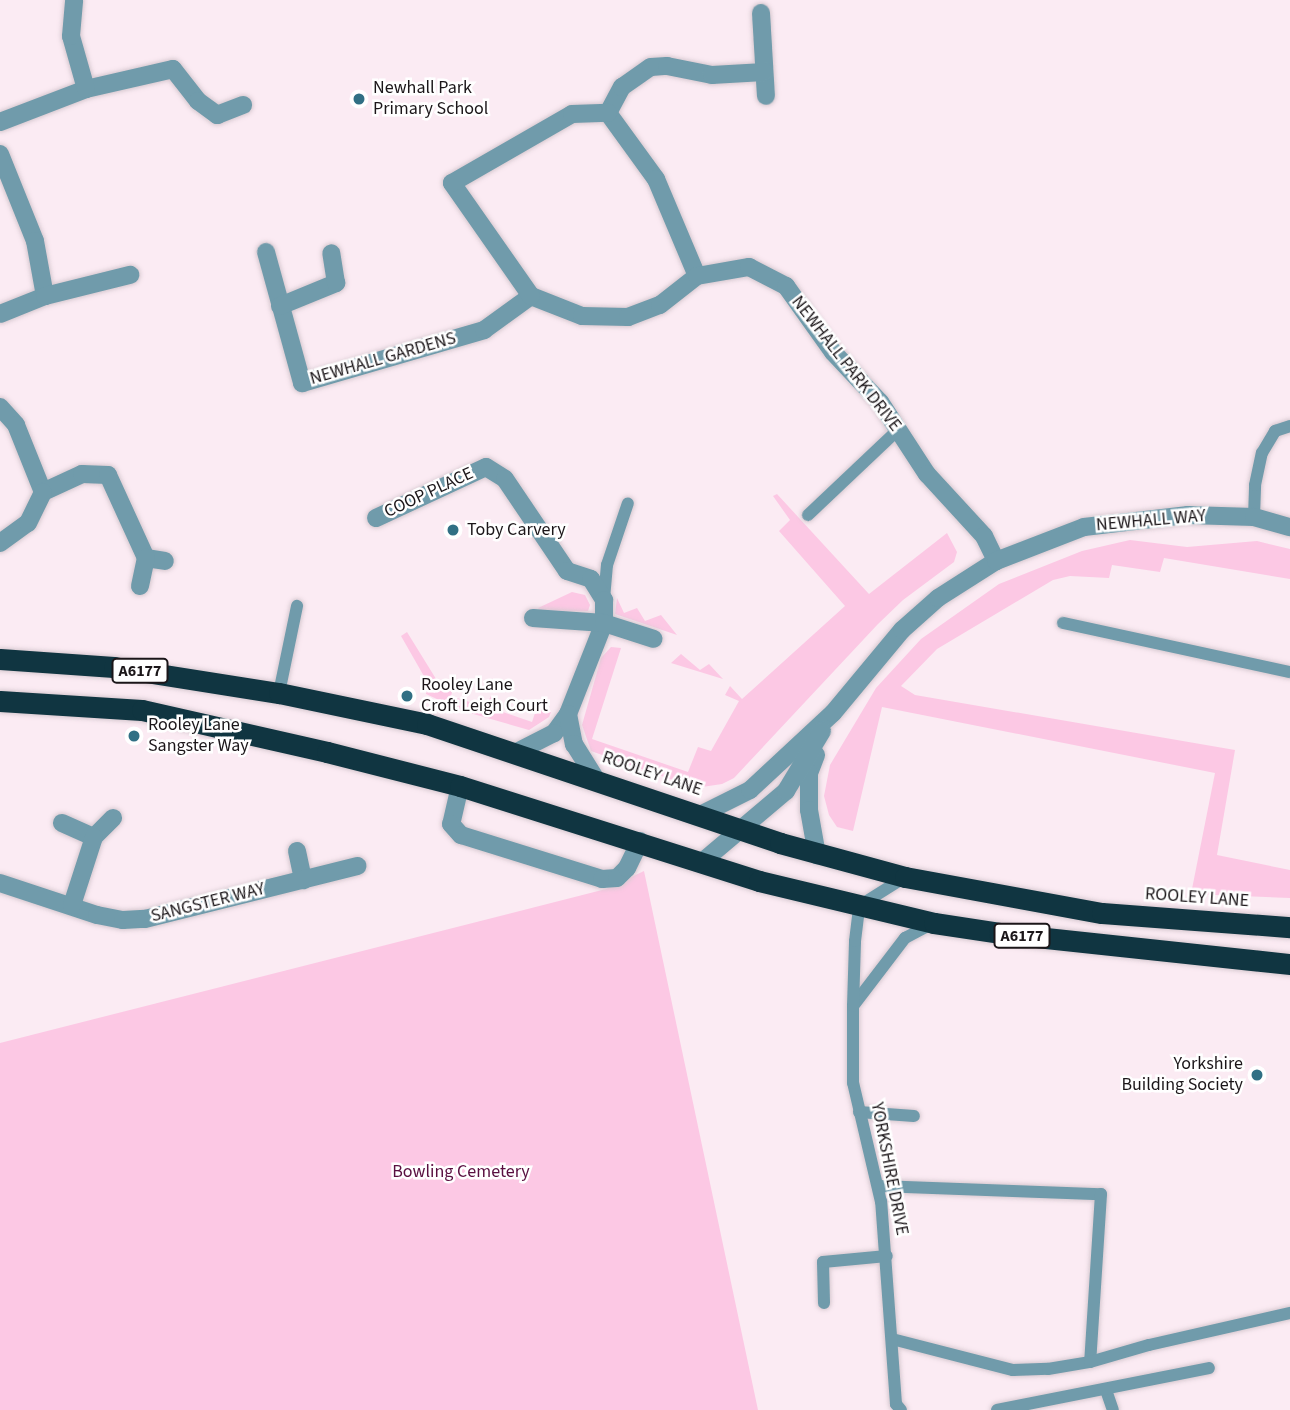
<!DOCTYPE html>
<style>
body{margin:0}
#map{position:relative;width:1290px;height:1410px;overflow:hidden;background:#fbebf3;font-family:"Source Sans 3",sans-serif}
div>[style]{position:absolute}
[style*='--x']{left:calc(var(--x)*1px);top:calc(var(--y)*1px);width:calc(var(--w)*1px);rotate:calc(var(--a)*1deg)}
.green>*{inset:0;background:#fcc8e4}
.roads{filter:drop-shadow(0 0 2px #d7c9d0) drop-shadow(0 0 2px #d7c9d0)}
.lane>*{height:12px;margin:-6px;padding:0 6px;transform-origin:6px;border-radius:6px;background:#709bab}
.street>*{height:18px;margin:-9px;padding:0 9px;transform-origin:9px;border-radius:9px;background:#709bab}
.highway>*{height:21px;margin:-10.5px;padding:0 10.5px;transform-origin:10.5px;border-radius:10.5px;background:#103541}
.dots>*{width:19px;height:19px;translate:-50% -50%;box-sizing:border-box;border:4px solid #fff;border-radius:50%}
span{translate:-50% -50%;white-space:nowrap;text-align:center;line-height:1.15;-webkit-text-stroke:5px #fff;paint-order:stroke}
.shield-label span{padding:2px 5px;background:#fff;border:2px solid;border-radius:5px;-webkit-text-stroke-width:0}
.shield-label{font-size:16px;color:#1b1619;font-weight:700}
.poi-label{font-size:18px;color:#1b1619}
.left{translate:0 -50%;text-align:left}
.right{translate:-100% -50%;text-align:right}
.street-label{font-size:18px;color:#1b1619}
.park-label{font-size:18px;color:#590f40}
</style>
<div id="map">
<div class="green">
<i style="clip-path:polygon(777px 494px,869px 594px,947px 533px,957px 552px,954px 562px,903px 600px,878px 624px,734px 778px,722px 784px,702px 787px,681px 783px,591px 751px,582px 725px,601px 658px,611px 647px,621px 648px,592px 739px,688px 772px,698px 747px,711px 751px,739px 701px,725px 695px,730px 686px,742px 699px,845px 606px,779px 531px,790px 520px,773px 496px)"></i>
<i style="clip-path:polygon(1130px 540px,1187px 547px,1257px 541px,1290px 549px,1290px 579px,1164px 558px,1160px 572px,1112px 565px,1109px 578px,1070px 576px,1053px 580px,937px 649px,901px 686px,915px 695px,1235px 750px,1217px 855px,1290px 870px,1290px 898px,1191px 894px,1215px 773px,882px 707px,853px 831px,837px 827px,829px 815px,824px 796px,830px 765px,876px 688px,921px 639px,999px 584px,1082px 551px)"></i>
<i style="clip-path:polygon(572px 592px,585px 595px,590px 605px,588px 611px,540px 612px,538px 608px)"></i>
<i style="clip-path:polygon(617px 598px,624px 613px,637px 608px,645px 621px,661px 615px,677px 635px,615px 614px)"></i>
<i style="clip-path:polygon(407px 632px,441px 687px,455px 682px,451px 696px,485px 707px,491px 696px,502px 703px,500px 711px,532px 722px,537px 707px,551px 712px,549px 717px,529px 730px,463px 711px,426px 694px,425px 678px,401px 636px)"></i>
<i style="clip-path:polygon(681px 654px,700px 670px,709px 664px,723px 679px,671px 663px)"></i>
<i style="clip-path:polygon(644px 871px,758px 1410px,0 1410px,0 1043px,606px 889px)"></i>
</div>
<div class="roads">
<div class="lane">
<i style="--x:808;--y:515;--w:124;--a:-43.4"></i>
<i style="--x:1254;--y:517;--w:32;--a:-88"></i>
<i style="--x:1255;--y:485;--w:33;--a:-78"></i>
<i style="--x:1262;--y:453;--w:26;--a:-59"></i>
<i style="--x:1275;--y:431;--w:16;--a:-18"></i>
<i style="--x:604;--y:599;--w:34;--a:-85"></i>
<i style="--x:607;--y:565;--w:65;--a:-71.3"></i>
<i style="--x:1063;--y:623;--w:232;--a:12.2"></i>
<i style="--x:279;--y:693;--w:89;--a:-78.3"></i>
<i style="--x:853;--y:1006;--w:86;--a:-52.6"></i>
<i style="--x:905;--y:938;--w:32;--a:-28"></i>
<i style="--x:859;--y:1112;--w:55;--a:4.2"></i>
<i style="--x:878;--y:1186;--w:223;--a:2.1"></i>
<i style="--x:1101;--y:1194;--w:168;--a:93.7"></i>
<i style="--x:824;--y:1303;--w:41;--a:-91.4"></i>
<i style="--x:823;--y:1262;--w:64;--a:-5.4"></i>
<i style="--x:892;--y:1339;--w:125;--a:14.4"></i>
<i style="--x:1013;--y:1370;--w:35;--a:-2"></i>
<i style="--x:1048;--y:1369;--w:43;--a:-9.5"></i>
<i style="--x:1090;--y:1362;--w:61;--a:-16.1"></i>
<i style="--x:1149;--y:1345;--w:145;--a:-12.8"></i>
<i style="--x:1106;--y:1390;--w:21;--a:71"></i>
<i style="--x:901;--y:1410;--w:8;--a:-130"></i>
<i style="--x:896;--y:1404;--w:203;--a:-94.2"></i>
<i style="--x:881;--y:1202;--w:122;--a:-103.2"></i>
<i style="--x:853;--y:1083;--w:77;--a:-90"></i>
<i style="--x:853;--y:1006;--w:65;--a:-88.2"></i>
<i style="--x:855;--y:941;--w:35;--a:-83"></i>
<i style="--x:859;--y:906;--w:54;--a:-32.2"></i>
<i style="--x:997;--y:1410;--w:216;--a:-11.2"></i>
</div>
<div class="street">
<i style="--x:761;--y:13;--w:83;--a:86.6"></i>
<i style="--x:86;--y:89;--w:89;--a:-12.9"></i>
<i style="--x:173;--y:69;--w:41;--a:52"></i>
<i style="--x:198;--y:101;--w:24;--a:36"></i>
<i style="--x:217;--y:115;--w:28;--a:-21"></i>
<i style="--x:608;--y:113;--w:82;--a:54"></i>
<i style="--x:656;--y:179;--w:105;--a:67.1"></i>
<i style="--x:608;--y:113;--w:30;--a:-62"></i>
<i style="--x:622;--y:87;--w:35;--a:-35"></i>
<i style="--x:651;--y:67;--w:16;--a:-4"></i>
<i style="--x:667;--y:66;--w:46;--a:11.3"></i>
<i style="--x:712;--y:75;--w:52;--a:-3.3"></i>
<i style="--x:0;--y:122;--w:92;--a:-21"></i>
<i style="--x:86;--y:89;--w:55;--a:-105.8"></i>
<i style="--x:71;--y:36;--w:36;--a:-85"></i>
<i style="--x:0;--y:154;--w:94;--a:68.1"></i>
<i style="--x:35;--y:241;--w:56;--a:79.7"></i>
<i style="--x:45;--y:296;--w:48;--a:158.2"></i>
<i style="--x:266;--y:252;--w:136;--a:74.6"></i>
<i style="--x:302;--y:383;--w:190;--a:-16.2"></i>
<i style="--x:484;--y:330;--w:58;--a:-35.9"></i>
<i style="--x:45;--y:296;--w:88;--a:-13.9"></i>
<i style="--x:531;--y:296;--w:55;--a:21.4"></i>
<i style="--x:582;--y:316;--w:46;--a:1.2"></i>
<i style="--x:628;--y:317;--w:34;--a:-21"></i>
<i style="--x:660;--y:305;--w:47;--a:-38.1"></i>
<i style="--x:697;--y:276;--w:53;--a:-9.8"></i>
<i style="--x:749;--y:267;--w:42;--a:27.2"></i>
<i style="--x:786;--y:286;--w:81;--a:54.5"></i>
<i style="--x:833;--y:352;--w:69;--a:46.8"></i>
<i style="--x:880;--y:402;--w:86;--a:56.9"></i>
<i style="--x:927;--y:474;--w:84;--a:47.4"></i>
<i style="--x:984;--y:536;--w:28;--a:64"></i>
<i style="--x:531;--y:296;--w:138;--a:-125"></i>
<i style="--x:452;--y:183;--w:138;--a:-29.9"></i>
<i style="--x:572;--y:114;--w:36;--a:-2"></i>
<i style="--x:280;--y:306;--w:61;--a:-22.3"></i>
<i style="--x:336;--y:283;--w:30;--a:-99"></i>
<i style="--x:0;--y:407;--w:24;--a:48"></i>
<i style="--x:16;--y:425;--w:72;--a:68.1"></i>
<i style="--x:43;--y:492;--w:43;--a:-24.8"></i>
<i style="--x:82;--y:474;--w:26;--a:2"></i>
<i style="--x:108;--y:475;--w:91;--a:65.4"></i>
<i style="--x:146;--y:558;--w:19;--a:9"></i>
<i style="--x:376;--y:518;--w:121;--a:-24.9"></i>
<i style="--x:486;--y:467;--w:22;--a:32"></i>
<i style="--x:505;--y:479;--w:111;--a:56"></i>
<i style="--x:567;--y:571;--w:25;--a:18"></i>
<i style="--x:591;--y:579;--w:25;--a:58"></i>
<i style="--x:604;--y:600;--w:23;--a:90"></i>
<i style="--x:604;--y:623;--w:98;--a:111.6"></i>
<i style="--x:568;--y:714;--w:24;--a:126"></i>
<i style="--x:554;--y:733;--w:44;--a:152.9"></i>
<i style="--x:0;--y:543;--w:34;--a:-36"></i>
<i style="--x:28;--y:523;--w:34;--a:-64"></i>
<i style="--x:140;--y:586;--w:29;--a:-78"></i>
<i style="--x:533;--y:618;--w:71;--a:4"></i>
<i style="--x:604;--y:623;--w:52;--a:17.7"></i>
<i style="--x:568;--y:714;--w:31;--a:79"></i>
<i style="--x:574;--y:744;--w:40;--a:58"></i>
<i style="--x:816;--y:755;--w:19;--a:111"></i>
<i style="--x:809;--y:773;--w:37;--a:90"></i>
<i style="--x:809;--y:810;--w:46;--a:79.9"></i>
<i style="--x:460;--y:786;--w:39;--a:103"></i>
<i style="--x:451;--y:824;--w:15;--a:48"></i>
<i style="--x:461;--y:835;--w:148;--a:17.3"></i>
<i style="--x:602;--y:879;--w:15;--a:-4"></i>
<i style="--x:617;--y:878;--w:14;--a:-45"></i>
<i style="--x:627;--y:868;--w:30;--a:-64"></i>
<i style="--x:700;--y:815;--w:56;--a:-26.6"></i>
<i style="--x:750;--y:790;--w:113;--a:-42.9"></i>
<i style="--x:833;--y:713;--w:108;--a:-50.3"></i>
<i style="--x:902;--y:630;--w:48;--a:-41.6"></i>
<i style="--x:938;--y:598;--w:69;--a:-32.5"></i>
<i style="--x:996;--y:561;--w:94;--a:-21.1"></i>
<i style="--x:1084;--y:527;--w:105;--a:-6.6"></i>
<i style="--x:1188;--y:515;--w:66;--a:1.7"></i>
<i style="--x:1254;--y:517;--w:37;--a:16"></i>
<i style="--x:62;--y:823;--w:35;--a:24"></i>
<i style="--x:94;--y:837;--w:27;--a:-45"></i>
<i style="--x:297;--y:851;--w:30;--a:78"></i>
<i style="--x:702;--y:862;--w:110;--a:-40.2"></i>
<i style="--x:786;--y:791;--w:70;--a:-59"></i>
<i style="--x:0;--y:883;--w:102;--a:18.3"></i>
<i style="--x:97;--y:915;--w:26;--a:11"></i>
<i style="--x:123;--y:920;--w:22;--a:-3"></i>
<i style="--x:145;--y:919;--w:219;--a:-14"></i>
<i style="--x:72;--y:905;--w:71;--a:-72.1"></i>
</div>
<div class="highway">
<i style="--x:0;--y:659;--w:114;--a:4"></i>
<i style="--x:114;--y:667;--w:167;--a:9"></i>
<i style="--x:279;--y:693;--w:151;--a:11.8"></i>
<i style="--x:427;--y:724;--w:373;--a:18.6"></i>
<i style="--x:780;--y:843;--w:130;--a:15.2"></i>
<i style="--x:905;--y:877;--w:200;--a:10.4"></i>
<i style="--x:1102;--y:913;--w:189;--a:4.3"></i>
<i style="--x:0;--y:701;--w:142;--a:3.6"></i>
<i style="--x:142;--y:710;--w:190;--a:12.8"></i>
<i style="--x:327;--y:752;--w:137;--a:14.3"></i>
<i style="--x:460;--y:786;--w:314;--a:17.6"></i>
<i style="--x:759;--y:881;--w:180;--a:13.5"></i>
<i style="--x:934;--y:923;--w:66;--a:8.7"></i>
<i style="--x:999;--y:933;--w:293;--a:6.1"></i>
</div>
</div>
<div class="dots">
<i style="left:359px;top:99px;background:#306f84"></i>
<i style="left:453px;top:530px;background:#306f84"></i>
<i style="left:407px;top:696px;background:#306f84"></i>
<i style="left:134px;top:736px;background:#306f84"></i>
<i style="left:1257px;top:1075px;background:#306f84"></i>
</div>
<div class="shield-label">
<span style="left:140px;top:671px">A6177</span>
<span style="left:1022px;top:936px">A6177</span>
</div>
<div class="poi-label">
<span class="left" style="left:373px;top:99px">Newhall Park<br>Primary School</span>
<span class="left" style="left:467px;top:530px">Toby Carvery</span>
<span class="left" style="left:421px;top:696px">Rooley Lane<br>Croft Leigh Court</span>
<span class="left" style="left:148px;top:736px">Rooley Lane<br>Sangster Way</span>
<span class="right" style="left:1243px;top:1075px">Yorkshire<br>Building Society</span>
</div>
<div class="street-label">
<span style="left:383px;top:359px;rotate:-16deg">NEWHALL GARDENS</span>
<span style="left:846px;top:364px;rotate:52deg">NEWHALL PARK DRIVE</span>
<span style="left:429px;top:493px;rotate:-25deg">COOP PLACE</span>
<span style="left:1151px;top:521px;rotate:-5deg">NEWHALL WAY</span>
<span style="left:652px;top:774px;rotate:19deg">ROOLEY LANE</span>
<span style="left:1197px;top:898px;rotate:4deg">ROOLEY LANE</span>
<span style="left:208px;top:903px;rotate:-14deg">SANGSTER WAY</span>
<span style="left:889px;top:1169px;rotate:79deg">YORKSHIRE DRIVE</span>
</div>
<div class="park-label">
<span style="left:461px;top:1172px">Bowling Cemetery</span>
</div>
</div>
